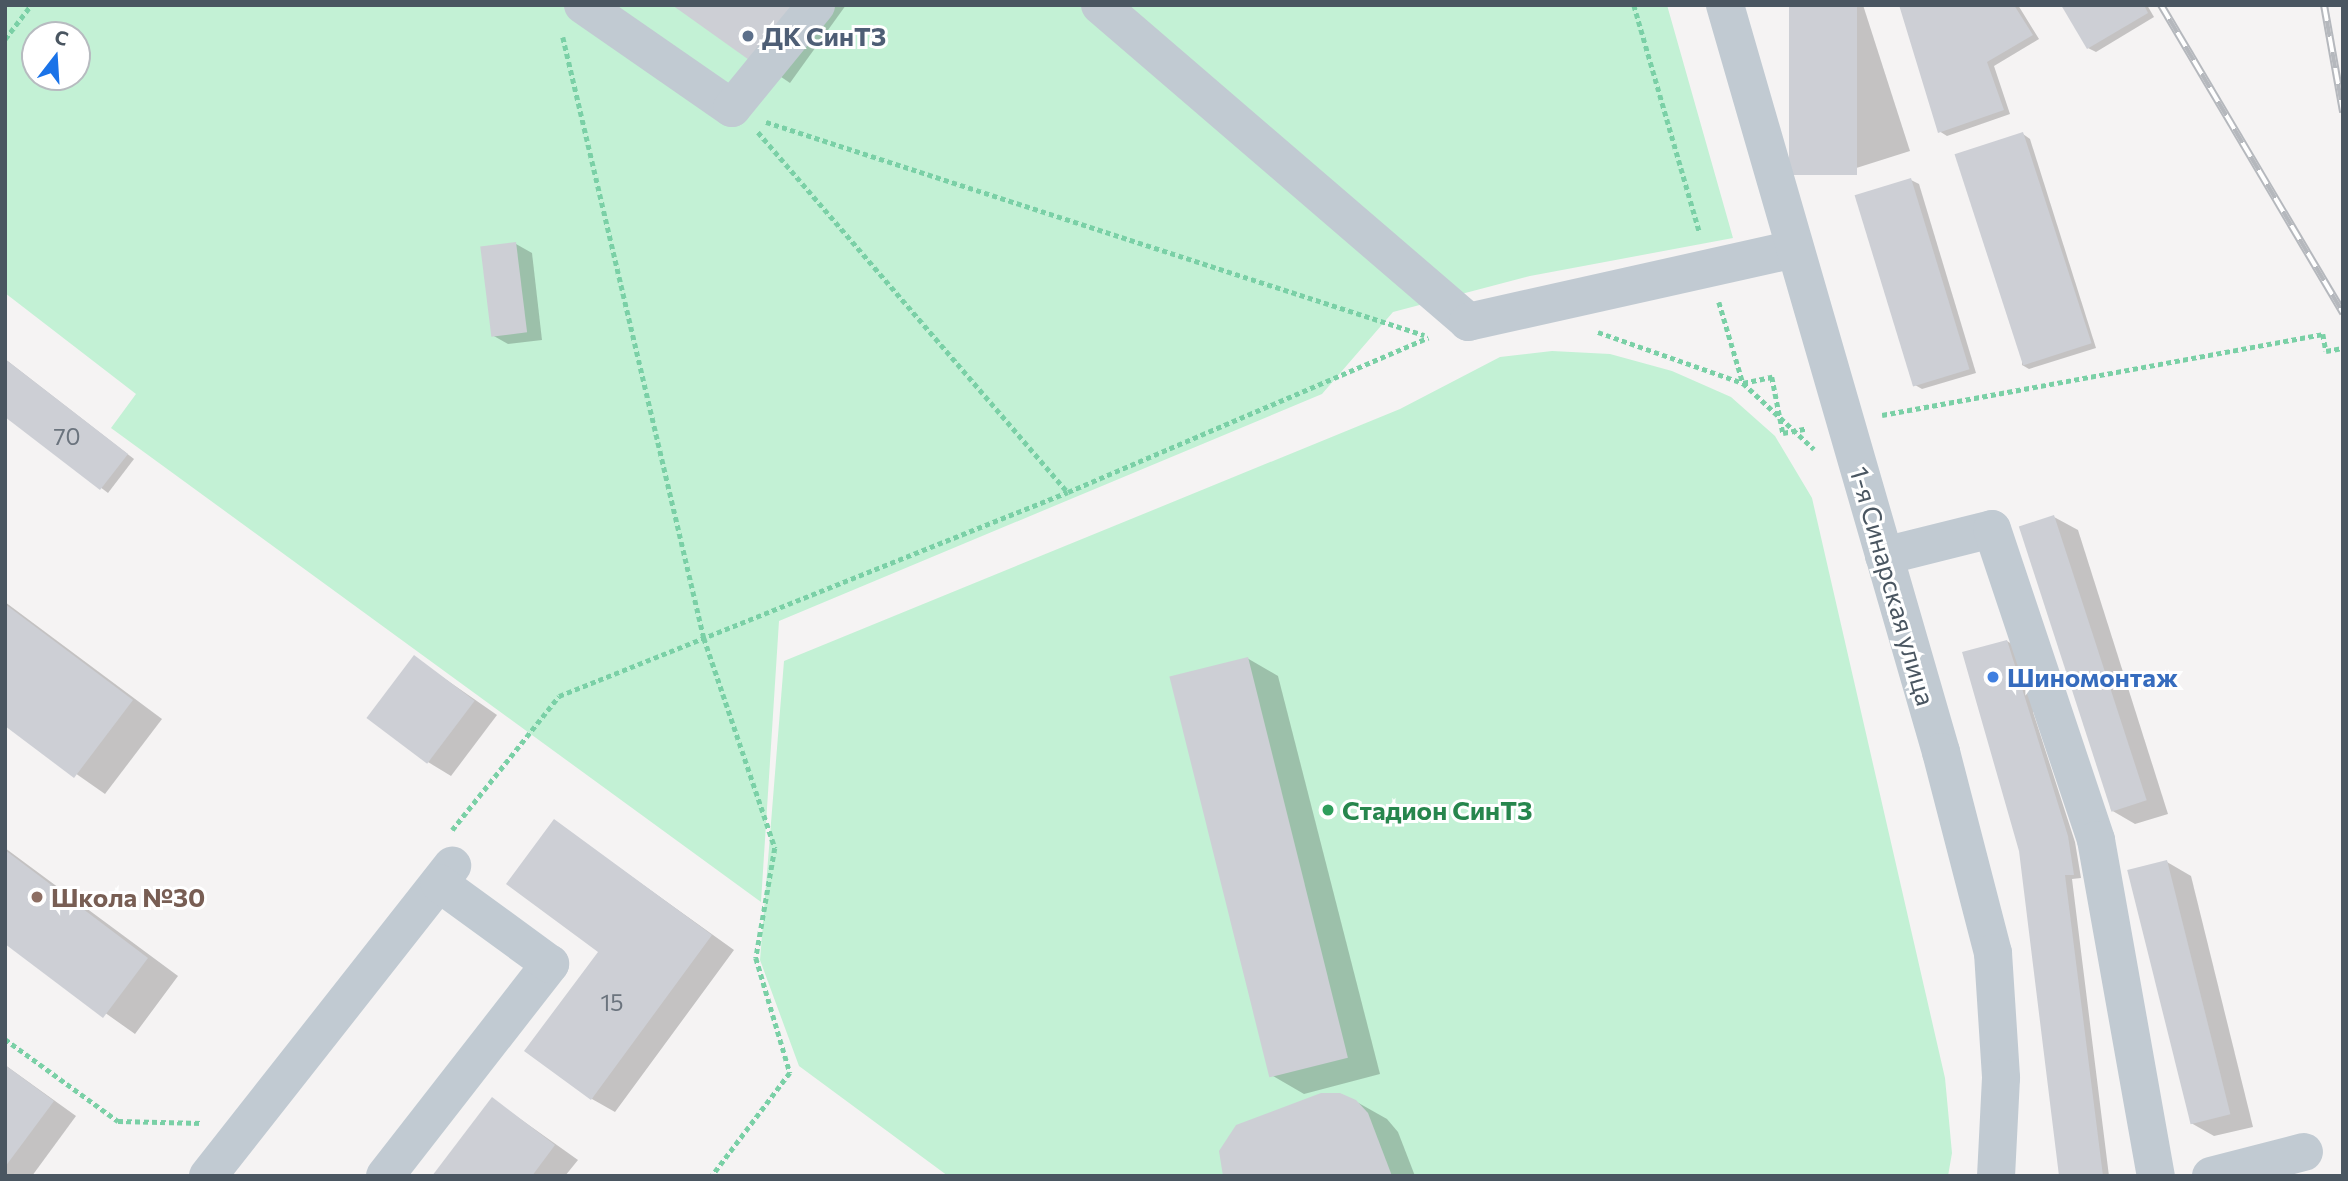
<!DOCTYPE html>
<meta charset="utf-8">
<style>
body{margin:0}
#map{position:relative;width:2348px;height:1181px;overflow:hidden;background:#f5f3f3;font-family:Commissioner,sans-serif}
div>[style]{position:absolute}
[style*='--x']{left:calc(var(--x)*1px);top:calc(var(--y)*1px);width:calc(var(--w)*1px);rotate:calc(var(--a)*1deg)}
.green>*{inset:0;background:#c3f1d5}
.shadow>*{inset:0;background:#0003}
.building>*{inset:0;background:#cdcfd5;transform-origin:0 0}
.path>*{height:4.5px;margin-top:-2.25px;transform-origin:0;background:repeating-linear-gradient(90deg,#7ad0a6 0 5px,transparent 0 8.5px)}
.minor>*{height:38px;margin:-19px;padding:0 19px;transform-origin:19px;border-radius:19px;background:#c1cad2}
.rail>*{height:8px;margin-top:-4px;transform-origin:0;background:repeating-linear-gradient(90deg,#fff 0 16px,#b5b8bd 0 32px);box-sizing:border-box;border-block:2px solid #b5b8bd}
.dots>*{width:19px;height:19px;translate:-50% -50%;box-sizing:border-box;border:4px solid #fff;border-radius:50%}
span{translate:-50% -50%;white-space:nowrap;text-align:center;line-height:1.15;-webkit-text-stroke:6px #fff;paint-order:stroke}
.number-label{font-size:23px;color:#6b747e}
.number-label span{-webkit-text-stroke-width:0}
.service-label{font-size:26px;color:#4e5e75;font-weight:700}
.left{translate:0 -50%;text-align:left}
.street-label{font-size:26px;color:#4a5661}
.shop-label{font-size:26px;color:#366cbe;font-weight:700}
.leisure-label{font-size:26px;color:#27864d;font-weight:700}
.education-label{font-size:26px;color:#785e54;font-weight:700}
.frame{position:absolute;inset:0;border:7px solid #4a5661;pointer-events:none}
.north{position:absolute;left:21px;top:21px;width:70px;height:70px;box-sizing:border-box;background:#fff;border:2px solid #b7bbc0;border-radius:50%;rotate:17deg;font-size:19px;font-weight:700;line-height:28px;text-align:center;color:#4a5661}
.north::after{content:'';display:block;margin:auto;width:24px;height:32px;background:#1a73e8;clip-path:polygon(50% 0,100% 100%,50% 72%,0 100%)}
</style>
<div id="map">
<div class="green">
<i style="clip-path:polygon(evenodd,5px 5px,1667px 5px,1733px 238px,1530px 276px,1393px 312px,1322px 394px,779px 621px,761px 902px,111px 428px,136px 394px,5px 293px,5px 5px,35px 35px,77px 35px,77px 77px,35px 77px,35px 35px)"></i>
<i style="clip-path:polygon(1552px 351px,1610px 354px,1672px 371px,1731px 397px,1775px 436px,1812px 498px,1945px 1078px,1952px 1153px,1948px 1176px,948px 1176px,799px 1066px,760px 960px,784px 661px,1400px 409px,1500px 357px)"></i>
</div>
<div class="shadow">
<i style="clip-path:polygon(675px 5px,846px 5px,790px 83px)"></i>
<i style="clip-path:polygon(1791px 5px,1863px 5px,1910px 151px,1850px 170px,1843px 166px)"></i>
<i style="clip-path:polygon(1900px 5px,2018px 5px,2039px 39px,1994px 66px,2010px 114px,1947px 136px,1939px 131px)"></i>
<i style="clip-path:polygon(2063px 5px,2147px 5px,2154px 17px,2096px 52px,2088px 48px)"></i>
<i style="clip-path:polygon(2023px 134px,2030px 139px,2096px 348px,2029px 369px,2022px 365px)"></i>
<i style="clip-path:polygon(1911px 180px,1919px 184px,1976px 373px,1922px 389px,1915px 385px)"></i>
<i style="clip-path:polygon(516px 244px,532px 253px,542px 340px,508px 344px,492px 335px)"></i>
<i style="clip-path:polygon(5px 359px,134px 459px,108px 493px,5px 415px)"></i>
<i style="clip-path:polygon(2054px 517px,2078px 530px,2168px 814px,2135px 824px,2111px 810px)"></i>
<i style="clip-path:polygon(5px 602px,162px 719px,105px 794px,5px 724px)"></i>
<i style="clip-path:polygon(2007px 641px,2023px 651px,2039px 710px,2033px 712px,2075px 842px,2081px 878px,2072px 879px,2109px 1176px,2061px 1176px)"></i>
<i style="clip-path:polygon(415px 658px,497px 715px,451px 776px,428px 762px)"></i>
<i style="clip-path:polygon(1247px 658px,1278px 676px,1380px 1074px,1304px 1094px,1273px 1076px)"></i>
<i style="clip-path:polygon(554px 821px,734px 950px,615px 1112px,592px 1099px,600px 951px)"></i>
<i style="clip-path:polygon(5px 848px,178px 976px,135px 1034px,8px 944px,5px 947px)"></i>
<i style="clip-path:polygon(2167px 862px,2191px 876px,2253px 1127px,2214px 1136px,2191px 1123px)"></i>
<i style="clip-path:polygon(5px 1065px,76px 1116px,32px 1176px,5px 1176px)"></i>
<i style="clip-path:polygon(492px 1099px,578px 1160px,565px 1176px,434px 1176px)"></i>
<i style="clip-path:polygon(1355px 1101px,1387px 1119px,1398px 1132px,1415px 1176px,1225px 1176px,1220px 1151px,1237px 1127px)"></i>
</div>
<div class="building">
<i style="clip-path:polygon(672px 5px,803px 5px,759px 67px)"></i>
<i style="left:1789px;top:5px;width:68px;height:170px"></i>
<i style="clip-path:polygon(1899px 5px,2014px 5px,2033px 35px,1987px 62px,2004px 110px,1938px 133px)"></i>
<i style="clip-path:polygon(2061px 5px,2144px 5px,2148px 13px,2087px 49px)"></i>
<i style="left:2023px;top:132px;width:222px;height:72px;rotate:72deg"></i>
<i style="left:1911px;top:178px;width:200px;height:59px;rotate:73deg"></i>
<i style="left:516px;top:242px;width:91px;height:36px;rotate:83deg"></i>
<i style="clip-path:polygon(5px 359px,128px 454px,100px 490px,5px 417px)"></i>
<i style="left:2054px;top:515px;width:300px;height:37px;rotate:72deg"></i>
<i style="clip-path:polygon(5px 604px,133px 700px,74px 778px,5px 726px)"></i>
<i style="clip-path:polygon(2007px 640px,2068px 836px,2074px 875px,2065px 875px,2103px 1176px,2059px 1176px,2019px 851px,1962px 652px)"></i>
<i style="left:414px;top:655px;width:76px;height:79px;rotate:37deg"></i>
<i style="left:1248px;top:657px;width:413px;height:81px;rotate:76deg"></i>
<i style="clip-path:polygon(554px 819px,712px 935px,591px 1100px,524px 1051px,598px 952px,506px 884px)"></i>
<i style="clip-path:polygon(5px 850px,148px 958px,103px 1018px,5px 944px)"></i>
<i style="left:2167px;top:860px;width:262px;height:41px;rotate:76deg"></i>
<i style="clip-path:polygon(5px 1065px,54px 1101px,5px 1167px)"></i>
<i style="clip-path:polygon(1321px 1093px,1340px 1093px,1356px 1100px,1368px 1113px,1392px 1176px,1223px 1176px,1219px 1151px,1236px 1125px)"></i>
<i style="clip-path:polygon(492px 1097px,555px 1145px,532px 1176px,432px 1176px)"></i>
</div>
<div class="path">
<i style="--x:1634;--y:5;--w:237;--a:73.9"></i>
<i style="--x:563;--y:37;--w:617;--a:76.8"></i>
<i style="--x:704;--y:638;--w:222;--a:71.3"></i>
<i style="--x:775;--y:848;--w:112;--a:99.8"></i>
<i style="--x:756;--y:958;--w:120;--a:73.5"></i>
<i style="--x:790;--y:1073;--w:129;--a:127.1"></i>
<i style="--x:5;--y:39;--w:43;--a:-52.6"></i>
<i style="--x:766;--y:122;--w:692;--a:17.94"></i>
<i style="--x:758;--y:132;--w:475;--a:49.3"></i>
<i style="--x:1719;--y:302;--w:84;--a:73.5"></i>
<i style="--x:1598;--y:332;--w:154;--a:19.4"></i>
<i style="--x:1743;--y:383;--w:97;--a:42.9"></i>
<i style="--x:1743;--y:383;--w:30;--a:-12"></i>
<i style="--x:1772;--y:377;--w:57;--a:78.9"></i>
<i style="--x:1783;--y:433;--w:25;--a:-11"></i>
<i style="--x:1882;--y:415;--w:448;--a:-10.4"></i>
<i style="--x:2323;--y:334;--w:17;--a:80"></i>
<i style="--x:2326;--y:351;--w:17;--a:-10"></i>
<i style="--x:452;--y:830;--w:171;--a:-51.4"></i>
<i style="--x:559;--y:696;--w:548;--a:-21.84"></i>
<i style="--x:1068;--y:492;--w:392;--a:-23.2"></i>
<i style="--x:5;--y:1039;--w:140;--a:36"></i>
<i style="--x:118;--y:1121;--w:84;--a:1.4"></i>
</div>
<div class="minor">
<i style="--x:583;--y:5;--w:181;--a:34.7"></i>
<i style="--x:732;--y:108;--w:133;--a:-50.8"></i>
<i style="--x:1100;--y:5;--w:486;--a:40.7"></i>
<i style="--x:1468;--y:322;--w:335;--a:-12.6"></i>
<i style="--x:1725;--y:5;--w:778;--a:73.87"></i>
<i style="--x:1941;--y:752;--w:208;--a:75.5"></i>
<i style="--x:1993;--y:953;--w:125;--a:86.3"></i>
<i style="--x:2001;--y:1078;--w:98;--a:92.9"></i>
<i style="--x:1884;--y:556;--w:111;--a:-14"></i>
<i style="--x:1992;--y:529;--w:328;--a:71.5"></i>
<i style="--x:2096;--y:840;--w:341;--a:79.9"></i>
<i style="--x:208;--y:1176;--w:395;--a:-51.8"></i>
<i style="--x:385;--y:1176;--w:269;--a:-52.1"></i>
<i style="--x:550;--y:964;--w:137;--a:-143.9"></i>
<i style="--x:2211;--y:1176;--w:96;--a:-14.5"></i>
</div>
<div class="rail">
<i style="--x:2161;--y:5;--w:358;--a:59.4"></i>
<i style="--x:2324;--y:5;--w:109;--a:79.9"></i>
</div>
<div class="dots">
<i style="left:748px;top:36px;background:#5c6f8a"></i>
<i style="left:1993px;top:677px;background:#3f7fe0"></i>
<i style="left:1328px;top:810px;background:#2e9e5b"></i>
<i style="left:37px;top:897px;background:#8d6e63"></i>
</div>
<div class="number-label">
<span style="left:67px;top:436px">70</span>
<span style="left:612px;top:1002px">15</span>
</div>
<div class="service-label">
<span class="left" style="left:762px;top:36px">ДК СинТЗ</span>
</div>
<div class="street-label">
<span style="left:1893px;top:586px;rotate:74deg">1-я Синарская улица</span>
</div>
<div class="shop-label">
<span class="left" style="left:2007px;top:677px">Шиномонтаж</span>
</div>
<div class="leisure-label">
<span class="left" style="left:1342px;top:810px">Стадион СинТЗ</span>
</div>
<div class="education-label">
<span class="left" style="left:51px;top:897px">Школа №30</span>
</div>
<div class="frame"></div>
<div class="north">С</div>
</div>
